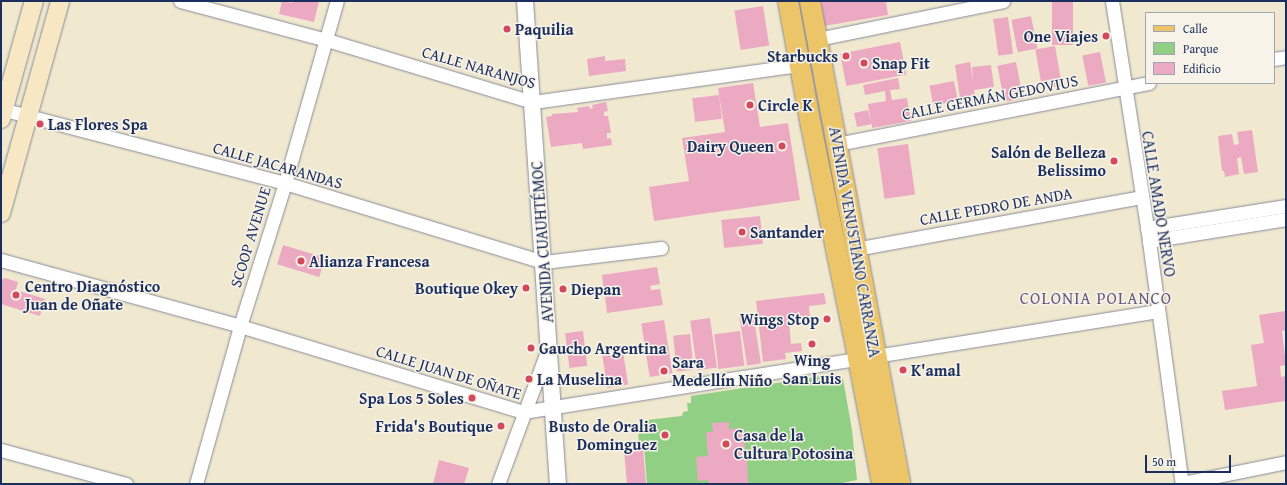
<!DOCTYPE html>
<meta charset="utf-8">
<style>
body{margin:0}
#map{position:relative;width:1287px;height:485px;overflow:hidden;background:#f1e8d0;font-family:"Gentium Book Plus",serif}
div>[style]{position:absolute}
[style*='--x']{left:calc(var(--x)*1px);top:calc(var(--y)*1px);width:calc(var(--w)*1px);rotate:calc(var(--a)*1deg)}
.green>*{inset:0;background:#91cf84}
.building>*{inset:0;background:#ebaac2;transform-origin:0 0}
.roads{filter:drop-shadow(0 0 1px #868c97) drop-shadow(0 0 1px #868c97)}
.minor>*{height:13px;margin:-6.5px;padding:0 6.5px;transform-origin:6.5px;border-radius:6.5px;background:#fff}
.tertiary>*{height:16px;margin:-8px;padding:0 8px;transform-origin:8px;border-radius:8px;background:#fff}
.secondary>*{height:18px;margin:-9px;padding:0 9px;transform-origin:9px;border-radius:9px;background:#f7e8c3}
.primary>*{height:20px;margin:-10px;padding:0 10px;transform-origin:10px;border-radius:10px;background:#ecc569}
.dots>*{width:11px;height:11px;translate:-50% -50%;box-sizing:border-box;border:2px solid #f7f3e8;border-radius:50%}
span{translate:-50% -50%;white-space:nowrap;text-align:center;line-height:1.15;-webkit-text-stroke:3px #f7f3e8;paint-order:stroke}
.poi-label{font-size:16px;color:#1b2f5e;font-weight:700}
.left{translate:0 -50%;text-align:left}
.right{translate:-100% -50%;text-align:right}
.street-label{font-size:16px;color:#1b2f5e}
.neighbourhood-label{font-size:17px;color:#645a81;letter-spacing:1px}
.frame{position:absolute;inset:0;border:2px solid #1b2f5e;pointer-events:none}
.legend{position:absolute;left:1145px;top:12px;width:130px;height:72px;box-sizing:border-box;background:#f7f3e8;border:1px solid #9fa5b1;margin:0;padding:5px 7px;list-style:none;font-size:12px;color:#1b2f5e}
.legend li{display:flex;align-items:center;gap:8px;height:20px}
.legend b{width:20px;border:1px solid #9fa5b1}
.scale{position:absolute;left:1145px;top:455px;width:86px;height:18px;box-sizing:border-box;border:2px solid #1b2f5e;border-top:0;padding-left:5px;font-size:12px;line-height:14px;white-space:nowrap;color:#1b2f5e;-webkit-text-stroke:3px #f7f3e8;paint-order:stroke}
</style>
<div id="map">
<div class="green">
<i style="clip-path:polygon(835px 374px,838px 379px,843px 379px,852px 430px,857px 480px,837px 484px,647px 484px,644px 446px,639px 446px,638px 426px,647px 425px,647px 420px,682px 416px,683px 412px,688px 411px,687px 403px,691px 403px,691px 396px)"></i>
</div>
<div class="building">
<i style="clip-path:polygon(282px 1px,292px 3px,292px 1px,319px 1px,314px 22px,279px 14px)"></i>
<i style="clip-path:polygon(820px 1px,886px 1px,888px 15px,824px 26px)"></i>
<i style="left:1052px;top:1px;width:21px;height:44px"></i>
<i style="left:763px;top:6px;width:40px;height:29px;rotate:81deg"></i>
<i style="left:1031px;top:16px;width:33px;height:20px;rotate:79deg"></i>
<i style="left:1008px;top:17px;width:37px;height:15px;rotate:82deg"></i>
<i style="left:900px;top:42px;width:33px;height:61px;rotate:79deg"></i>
<i style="left:1055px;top:46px;width:40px;height:20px;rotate:80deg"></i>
<i style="left:1100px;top:52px;width:31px;height:18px;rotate:79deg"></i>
<i style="clip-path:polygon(605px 56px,605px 61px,625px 59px,626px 71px,589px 76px,587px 59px)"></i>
<i style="clip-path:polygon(970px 62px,973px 82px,972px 67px,991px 65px,994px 87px,974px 90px,975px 96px,960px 98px,955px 65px)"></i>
<i style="left:1016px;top:62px;width:37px;height:19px;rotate:79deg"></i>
<i style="clip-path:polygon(898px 78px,900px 89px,890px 90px,892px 100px,907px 98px,911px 121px,872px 128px,872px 124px,857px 127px,854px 113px,868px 110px,871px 122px,868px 104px,886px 101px,885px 91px,865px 95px,863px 85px)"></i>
<i style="left:954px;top:81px;width:20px;height:25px;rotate:79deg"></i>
<i style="clip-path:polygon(753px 83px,760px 127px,788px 123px,800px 200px,654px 221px,649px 187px,689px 181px,682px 138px,725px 132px,718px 88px)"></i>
<i style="left:719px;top:95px;width:24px;height:27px;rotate:83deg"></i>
<i style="clip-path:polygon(606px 102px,608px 111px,604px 112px,604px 116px,608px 116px,611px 133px,607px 133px,607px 139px,611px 138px,612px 145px,583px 149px,582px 143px,551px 147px,546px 117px,552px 116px,552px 114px,578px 112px,577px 108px,589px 106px,590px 109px,593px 108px,592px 105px)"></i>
<i style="clip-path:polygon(1252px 130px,1258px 172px,1244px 174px,1241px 157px,1237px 158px,1239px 174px,1225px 177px,1224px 171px,1222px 171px,1218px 136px,1232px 134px,1234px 145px,1239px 144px,1237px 132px)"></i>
<i style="left:908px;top:144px;width:51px;height:31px;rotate:82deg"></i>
<i style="left:760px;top:216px;width:28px;height:39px;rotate:84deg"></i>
<i style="left:283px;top:245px;width:44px;height:20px;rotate:17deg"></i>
<i style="clip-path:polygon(657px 267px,660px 284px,650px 286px,651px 290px,660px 289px,663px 305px,607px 313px,605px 297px,614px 296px,613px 291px,604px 292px,602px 275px)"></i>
<i style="clip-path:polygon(5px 278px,18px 282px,16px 290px,45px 299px,40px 316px,1px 304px,1px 280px)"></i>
<i style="clip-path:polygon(824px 293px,826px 304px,809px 306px,810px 319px,789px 321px,791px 344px,801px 343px,802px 351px,785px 353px,786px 359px,763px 362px,756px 301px)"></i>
<i style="clip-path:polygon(1286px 311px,1286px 330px,1282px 331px,1286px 365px,1280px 366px,1281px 377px,1286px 376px,1286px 401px,1225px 410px,1222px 391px,1257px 386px,1251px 345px,1264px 343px,1259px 315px)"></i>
<i style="left:753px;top:313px;width:51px;height:14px;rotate:81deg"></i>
<i style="left:710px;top:318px;width:50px;height:20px;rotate:82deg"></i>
<i style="left:664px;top:320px;width:54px;height:23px;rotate:81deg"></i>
<i style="left:583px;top:331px;width:35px;height:18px;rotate:83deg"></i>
<i style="left:740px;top:331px;width:35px;height:26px;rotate:83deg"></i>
<i style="left:690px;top:334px;width:36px;height:17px;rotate:84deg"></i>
<i style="left:623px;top:352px;width:33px;height:21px;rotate:81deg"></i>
<i style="clip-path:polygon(729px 422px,729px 429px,743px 428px,746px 457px,747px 457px,748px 484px,709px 484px,708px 480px,698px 481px,696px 457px,708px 456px,706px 432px,713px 432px,712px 423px)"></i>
<i style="left:643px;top:449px;width:35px;height:19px;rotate:85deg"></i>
<i style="clip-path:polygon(439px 460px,469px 468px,464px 484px,433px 484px)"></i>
</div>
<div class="roads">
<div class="minor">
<i style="--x:180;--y:1;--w:152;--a:14.9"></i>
<i style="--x:327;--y:40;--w:215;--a:16.8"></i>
<i style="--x:533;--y:102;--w:270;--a:-7.9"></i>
<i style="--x:1112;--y:1;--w:243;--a:81.2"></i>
<i style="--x:1149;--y:241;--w:245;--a:82.3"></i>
<i style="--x:817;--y:39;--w:190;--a:-11.5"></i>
<i style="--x:1274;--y:59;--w:12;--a:-9"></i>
<i style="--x:1;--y:109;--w:293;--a:14.6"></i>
<i style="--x:285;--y:183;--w:271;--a:17"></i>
<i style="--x:544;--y:262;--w:118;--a:-6.8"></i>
<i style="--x:837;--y:144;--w:318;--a:-11.1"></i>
<i style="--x:1147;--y:228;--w:141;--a:-9"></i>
<i style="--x:1149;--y:241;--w:139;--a:-9.1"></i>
<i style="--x:855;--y:249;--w:292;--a:-10.3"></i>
<i style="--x:1;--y:260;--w:248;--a:15.4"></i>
<i style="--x:240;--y:326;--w:296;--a:16.9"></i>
<i style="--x:523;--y:412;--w:643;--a:-9.04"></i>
<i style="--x:1;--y:450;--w:130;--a:15.2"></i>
<i style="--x:1182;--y:483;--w:106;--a:-11.4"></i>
<i style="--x:196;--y:484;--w:164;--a:-74.4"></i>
<i style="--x:240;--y:326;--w:150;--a:-72.5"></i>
<i style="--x:285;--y:183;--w:189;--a:-74.1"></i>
<i style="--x:498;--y:484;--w:144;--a:-69.7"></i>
</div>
<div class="tertiary">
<i style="--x:525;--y:1;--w:484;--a:86.1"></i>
</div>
<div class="secondary">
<i style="--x:1;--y:119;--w:123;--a:-74.4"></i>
<i style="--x:1;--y:213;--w:220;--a:-74.4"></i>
</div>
<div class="primary">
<i style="--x:788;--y:1;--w:127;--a:79.6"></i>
<i style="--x:811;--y:126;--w:237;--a:78.5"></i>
<i style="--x:858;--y:358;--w:128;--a:79.2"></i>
<i style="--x:810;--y:1;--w:491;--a:79.4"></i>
</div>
</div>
<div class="dots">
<i style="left:507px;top:29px;background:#d1495b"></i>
<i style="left:1106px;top:36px;background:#d1495b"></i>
<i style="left:846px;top:56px;background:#d1495b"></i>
<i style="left:864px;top:63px;background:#d1495b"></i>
<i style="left:750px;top:105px;background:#d1495b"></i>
<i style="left:40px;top:124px;background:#d1495b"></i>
<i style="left:782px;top:146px;background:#d1495b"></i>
<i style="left:1114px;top:161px;background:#d1495b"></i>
<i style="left:742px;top:232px;background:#d1495b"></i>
<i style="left:301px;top:261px;background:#d1495b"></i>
<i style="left:526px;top:288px;background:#d1495b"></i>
<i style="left:563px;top:289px;background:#d1495b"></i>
<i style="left:16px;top:295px;background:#d1495b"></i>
<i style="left:827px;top:319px;background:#d1495b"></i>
<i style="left:812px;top:344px;background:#d1495b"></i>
<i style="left:531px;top:348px;background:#d1495b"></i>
<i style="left:903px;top:370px;background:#d1495b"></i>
<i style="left:664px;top:371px;background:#d1495b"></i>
<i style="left:529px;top:379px;background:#d1495b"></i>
<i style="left:472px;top:398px;background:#d1495b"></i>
<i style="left:501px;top:426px;background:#d1495b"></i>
<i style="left:665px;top:435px;background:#d1495b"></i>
<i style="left:726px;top:444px;background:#d1495b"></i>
</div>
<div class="poi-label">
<span class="left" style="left:515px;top:29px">Paquilia</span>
<span class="right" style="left:1098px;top:36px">One Viajes</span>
<span class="right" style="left:838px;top:56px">Starbucks</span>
<span class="left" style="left:872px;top:63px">Snap Fit</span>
<span class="left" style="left:758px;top:105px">Circle K</span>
<span class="left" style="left:48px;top:124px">Las Flores Spa</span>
<span class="right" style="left:774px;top:146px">Dairy Queen</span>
<span class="right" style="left:1106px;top:161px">Salón de Belleza<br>Belissimo</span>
<span class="left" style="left:750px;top:232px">Santander</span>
<span class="left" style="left:309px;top:261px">Alianza Francesa</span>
<span class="left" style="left:25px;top:295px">Centro Diagnóstico<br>Juan de Oñate</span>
<span class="right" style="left:518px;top:288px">Boutique Okey</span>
<span class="left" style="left:571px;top:289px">Diepan</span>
<span class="right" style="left:819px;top:319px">Wings Stop</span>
<span class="left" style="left:539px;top:348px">Gaucho Argentina</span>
<span style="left:812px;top:369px">Wing<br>San Luis</span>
<span class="left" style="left:672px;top:371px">Sara<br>Medellín Niño</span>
<span class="left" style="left:911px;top:370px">K'amal</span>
<span class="left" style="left:537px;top:379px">La Muselina</span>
<span class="right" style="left:464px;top:398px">Spa Los 5 Soles</span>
<span class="right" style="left:493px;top:426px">Frida's Boutique</span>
<span class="right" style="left:657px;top:435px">Busto de Oralia<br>Dominguez</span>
<span class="left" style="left:734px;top:444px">Casa de la<br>Cultura Potosina</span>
</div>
<div class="street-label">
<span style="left:479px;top:67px;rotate:16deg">CALLE NARANJOS</span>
<span style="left:990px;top:97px;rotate:-11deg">CALLE GERMÁN GEDOVIUS</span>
<span style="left:278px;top:165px;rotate:16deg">CALLE JACARANDAS</span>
<span style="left:1159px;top:204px;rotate:81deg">CALLE AMADO NERVO</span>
<span style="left:996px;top:206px;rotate:-10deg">CALLE PEDRO DE ANDA</span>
<span style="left:250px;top:237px;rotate:-73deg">SCOOP AVENUE</span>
<span style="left:542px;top:242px;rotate:-94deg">AVENIDA CUAUHTÉMOC</span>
<span style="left:855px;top:242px;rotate:80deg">AVENIDA VENUSTIANO CARRANZA</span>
<span style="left:449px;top:372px;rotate:17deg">CALLE JUAN DE OÑATE</span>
</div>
<div class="neighbourhood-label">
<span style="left:1096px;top:298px">COLONIA POLANCO</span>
</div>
<div class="frame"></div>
<ul class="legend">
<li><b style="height:5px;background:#ecc569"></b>Calle</li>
<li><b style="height:11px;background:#91cf84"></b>Parque</li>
<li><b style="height:11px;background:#ebaac2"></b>Edificio</li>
</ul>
<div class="scale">50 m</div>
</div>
